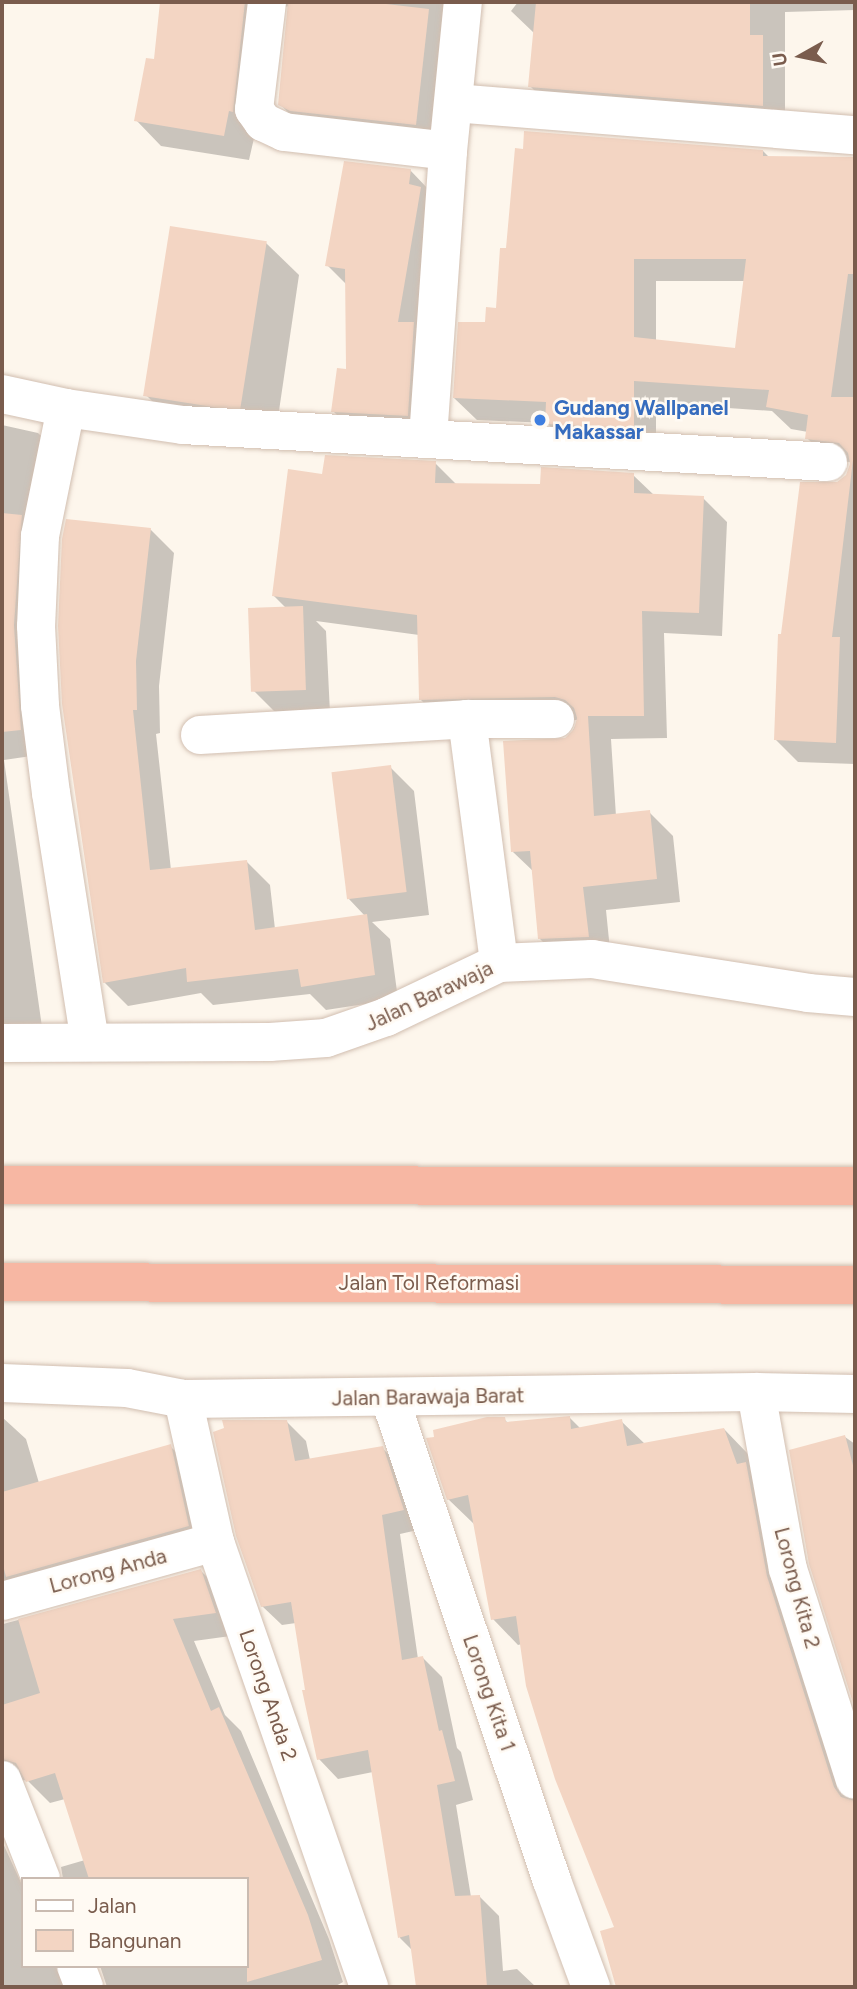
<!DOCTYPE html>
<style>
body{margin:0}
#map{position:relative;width:857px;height:1989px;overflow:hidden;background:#fdf6ec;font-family:Figtree,sans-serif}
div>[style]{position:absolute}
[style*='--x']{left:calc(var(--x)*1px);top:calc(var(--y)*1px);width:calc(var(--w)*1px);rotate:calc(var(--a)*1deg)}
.shadow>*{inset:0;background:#0003}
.building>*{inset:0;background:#f3d5c3;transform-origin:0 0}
.roads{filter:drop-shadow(0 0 2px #d1beb0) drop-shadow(0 0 2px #d1beb0)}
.minor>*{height:38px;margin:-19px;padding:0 19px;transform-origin:19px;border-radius:19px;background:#fff}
.highway>*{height:38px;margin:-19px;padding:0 19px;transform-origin:19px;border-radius:19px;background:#f7b7a3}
.dots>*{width:19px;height:19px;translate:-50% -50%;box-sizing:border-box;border:4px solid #fffaf3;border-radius:50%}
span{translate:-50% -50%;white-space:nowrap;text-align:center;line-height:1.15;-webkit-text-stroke:5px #fffaf3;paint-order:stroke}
.shop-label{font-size:21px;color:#366cbe;font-weight:700}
.left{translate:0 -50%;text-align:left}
.street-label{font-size:21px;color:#7a5c4d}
.frame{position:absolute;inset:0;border:4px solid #7a5c4d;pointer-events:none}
.legend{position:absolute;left:21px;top:1877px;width:228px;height:91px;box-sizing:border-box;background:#fffaf3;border:2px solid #cabbb1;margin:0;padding:9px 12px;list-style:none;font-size:21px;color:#7a5c4d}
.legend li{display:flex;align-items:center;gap:14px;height:35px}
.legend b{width:35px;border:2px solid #cabbb1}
.north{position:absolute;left:766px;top:21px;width:70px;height:70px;-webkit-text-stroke:5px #fffaf3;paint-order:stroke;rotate:261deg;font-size:19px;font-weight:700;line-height:28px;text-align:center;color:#7a5c4d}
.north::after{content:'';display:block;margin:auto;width:24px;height:32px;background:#7a5c4d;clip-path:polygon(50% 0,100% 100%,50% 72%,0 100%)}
</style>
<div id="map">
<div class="shadow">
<i style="clip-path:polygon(162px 2px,447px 2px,440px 150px,305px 130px,280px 104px,290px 6px,284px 7px,249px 160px,161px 146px,136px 120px,155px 61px)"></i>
<i style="clip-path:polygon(518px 2px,855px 2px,855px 10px,785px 12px,785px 128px,553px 109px,530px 86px,534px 33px,511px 11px)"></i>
<i style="clip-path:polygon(evenodd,763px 151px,769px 157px,855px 157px,855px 764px,798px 762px,775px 739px,783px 636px,839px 483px,847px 476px,851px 462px,830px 461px,807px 438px,808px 432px,791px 429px,772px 411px,656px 403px,656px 451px,569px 446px,547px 423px,477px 420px,454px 398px,487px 324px,498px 310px,763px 151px,656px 281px,745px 281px,736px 350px,656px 341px,656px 281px)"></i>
<i style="clip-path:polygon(410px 170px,432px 193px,429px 438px,355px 433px,333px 411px,348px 371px,347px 285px,327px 265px)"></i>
<i style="clip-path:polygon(266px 243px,299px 275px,275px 438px,179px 428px,147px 396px)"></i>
<i style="clip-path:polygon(2px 425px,38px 433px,63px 457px,45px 754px,4px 760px,42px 1027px,2px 1033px)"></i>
<i style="clip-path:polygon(435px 463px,457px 485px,542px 485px,633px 475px,655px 496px,703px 498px,727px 522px,722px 636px,664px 633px,667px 738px,611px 739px,616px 816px,649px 812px,673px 836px,680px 902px,606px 910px,611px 960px,563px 962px,540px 939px,534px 872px,513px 852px,578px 720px,444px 723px,420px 699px,419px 635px,316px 621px,326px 631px,330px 713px,277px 714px,253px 690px,286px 608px,273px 595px,324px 476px)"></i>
<i style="clip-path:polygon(150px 529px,174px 553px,159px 686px,160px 733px,156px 734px,171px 870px,246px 861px,270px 885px,275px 929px,365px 916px,348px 898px,390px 767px,414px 791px,429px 915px,372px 922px,390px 939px,398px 999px,326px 1010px,310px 994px,213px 1005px,201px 993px,128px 1006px,104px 982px,64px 704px)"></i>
<i style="clip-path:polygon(2px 1417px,26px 1439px,39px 1483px,170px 1446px,192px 1468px,210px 1549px,3px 1618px,3px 1624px,201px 1571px,223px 1593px,238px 1635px,194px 1641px,225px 1715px,241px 1731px,329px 1939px,343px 1982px,334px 1987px,107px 1987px,100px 1966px,92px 1967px,76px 1987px,2px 1987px,2px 1841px,23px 1887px,23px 1966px,247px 1966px,247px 1879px,63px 1879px,61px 1867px,85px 1860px,65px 1799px,50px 1803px,27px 1780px,17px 1781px,2px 1818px)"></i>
<i style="clip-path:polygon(570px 1418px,581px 1429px,621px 1421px,645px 1444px,724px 1429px,749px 1455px,855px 1802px,855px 1987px,618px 1987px,603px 1932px,617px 1928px,522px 1644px,518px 1645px,493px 1619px,474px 1524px,448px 1499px,504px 1419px,509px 1424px)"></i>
<i style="clip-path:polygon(286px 1421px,306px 1441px,310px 1460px,382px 1448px,402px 1467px,422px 1529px,400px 1534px,418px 1659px,423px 1658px,442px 1677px,457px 1748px,461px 1752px,473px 1800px,456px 1805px,471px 1897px,479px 1896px,499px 1916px,503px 1971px,517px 1969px,536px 1987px,418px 1987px,413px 1951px,400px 1938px,373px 1772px,338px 1779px,319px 1759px,296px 1623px,282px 1625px,262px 1606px)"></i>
<i style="clip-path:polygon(845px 1437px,855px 1444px,855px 1703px,811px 1563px)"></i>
</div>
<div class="building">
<i style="clip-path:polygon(160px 2px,245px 2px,233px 112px,229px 111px,224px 136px,134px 121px,146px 58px,154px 59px)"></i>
<i style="clip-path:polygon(288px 2px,369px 2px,429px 9px,416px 125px,290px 111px,278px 105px)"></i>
<i style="clip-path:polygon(536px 2px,750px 2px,750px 35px,763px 35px,763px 106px,528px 87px)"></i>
<i style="clip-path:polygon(evenodd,524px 131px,763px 150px,763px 156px,855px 157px,855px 274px,848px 274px,831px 397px,855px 397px,855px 443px,832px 637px,840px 637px,836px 743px,774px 740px,778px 634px,781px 634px,800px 482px,837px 482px,846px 475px,850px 464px,848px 453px,839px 443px,805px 439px,808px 415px,766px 407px,769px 390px,634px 381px,634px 429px,545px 424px,546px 402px,453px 398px,458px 322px,485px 322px,486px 307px,496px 308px,500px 248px,506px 248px,515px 148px,523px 149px,524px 131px,634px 259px,746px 259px,735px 348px,634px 337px,634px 259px)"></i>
<i style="clip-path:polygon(344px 161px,411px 169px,409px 184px,421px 187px,398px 322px,414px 322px,408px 416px,331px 412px,337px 368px,346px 369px,345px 269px,325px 266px)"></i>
<i style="left:170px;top:226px;width:98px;height:172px;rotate:9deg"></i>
<i style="clip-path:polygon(325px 455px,436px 461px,435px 483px,540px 484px,541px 467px,634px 473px,634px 493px,704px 496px,699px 613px,642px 611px,644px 716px,588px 716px,594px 816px,650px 810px,657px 879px,583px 887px,589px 937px,538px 939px,530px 851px,511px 852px,503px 741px,565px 738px,574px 729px,577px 718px,574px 708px,565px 700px,555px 697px,419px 700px,417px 615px,272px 596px,288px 469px,322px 474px)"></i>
<i style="clip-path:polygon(2px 513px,22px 515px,14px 625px,21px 730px,2px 732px)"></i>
<i style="clip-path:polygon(66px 519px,151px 528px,136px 661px,137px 710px,133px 710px,150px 870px,247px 860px,255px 930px,367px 914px,375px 975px,301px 987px,298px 969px,187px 982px,186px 968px,103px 983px,62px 704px,58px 626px,62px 539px)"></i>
<i style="left:303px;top:606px;width:84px;height:55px;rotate:88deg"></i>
<i style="left:391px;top:765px;width:128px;height:60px;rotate:83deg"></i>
<i style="clip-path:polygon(570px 1416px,571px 1429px,622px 1419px,627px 1446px,724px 1428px,737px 1464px,746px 1462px,767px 1576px,834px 1787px,841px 1797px,855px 1801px,855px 1987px,616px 1987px,600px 1931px,614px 1927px,555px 1779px,526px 1686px,516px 1616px,491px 1620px,468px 1495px,447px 1500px,426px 1438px,434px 1437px,433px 1430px,487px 1417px,505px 1417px,506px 1422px)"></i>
<i style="clip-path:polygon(222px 1420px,287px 1420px,295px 1461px,383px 1446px,404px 1510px,382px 1515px,402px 1660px,423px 1656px,439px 1731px,442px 1730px,455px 1781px,437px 1785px,455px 1896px,480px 1895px,487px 1987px,416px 1987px,409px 1935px,398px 1938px,368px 1750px,317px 1760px,302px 1690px,305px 1690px,291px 1602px,261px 1607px,236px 1536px,213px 1432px,224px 1428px)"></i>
<i style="clip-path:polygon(845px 1435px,855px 1473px,855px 1709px,809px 1564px,789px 1450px)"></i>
<i style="clip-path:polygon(171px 1444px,189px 1526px,6px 1577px,2px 1561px,2px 1492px)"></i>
<i style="clip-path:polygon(201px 1569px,216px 1613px,173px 1619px,211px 1711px,219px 1707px,308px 1915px,322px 1960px,247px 1982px,247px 1879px,89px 1879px,55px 1773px,26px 1782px,16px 1763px,2px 1759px,2px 1705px,40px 1693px,18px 1619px)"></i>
</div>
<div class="roads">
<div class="minor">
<i style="--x:267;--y:2;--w:108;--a:96.9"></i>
<i style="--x:254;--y:109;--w:16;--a:55"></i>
<i style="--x:263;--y:122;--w:23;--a:25"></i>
<i style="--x:284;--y:132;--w:165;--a:6.6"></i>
<i style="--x:454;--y:103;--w:402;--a:4.6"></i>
<i style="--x:2;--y:394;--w:66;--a:12.3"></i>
<i style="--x:66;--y:408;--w:118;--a:8.3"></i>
<i style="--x:183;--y:425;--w:646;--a:3.28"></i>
<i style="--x:66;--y:408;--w:131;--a:101.5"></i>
<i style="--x:40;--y:536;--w:90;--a:92.5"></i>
<i style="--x:36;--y:626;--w:80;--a:87.1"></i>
<i style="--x:40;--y:706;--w:88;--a:82.8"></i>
<i style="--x:51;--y:793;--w:252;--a:81.1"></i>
<i style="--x:428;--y:438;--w:288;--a:-86"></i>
<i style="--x:448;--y:151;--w:150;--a:-84.3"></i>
<i style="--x:467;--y:719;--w:246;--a:82.5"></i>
<i style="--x:200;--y:735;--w:267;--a:-3.4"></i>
<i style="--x:467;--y:719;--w:88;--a:0"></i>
<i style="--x:2;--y:1043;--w:268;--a:-0.2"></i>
<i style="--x:270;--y:1042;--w:56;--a:-4.1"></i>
<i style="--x:326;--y:1038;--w:64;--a:-19.3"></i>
<i style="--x:386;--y:1017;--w:125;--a:-25.5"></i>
<i style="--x:499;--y:963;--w:93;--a:-2.5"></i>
<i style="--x:592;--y:959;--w:219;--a:8.9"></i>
<i style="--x:808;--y:993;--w:47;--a:4.9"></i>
<i style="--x:2;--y:1383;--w:125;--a:2.3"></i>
<i style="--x:127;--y:1388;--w:57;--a:11.1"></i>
<i style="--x:183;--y:1399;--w:573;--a:-0.7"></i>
<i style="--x:756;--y:1392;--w:99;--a:1.2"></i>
<i style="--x:756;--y:1392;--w:180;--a:79.8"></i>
<i style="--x:788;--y:1569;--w:221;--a:72.4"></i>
<i style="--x:183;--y:1399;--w:147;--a:77.4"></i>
<i style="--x:215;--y:1542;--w:471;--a:70.9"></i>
<i style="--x:390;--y:1399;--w:508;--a:71.42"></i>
<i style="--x:552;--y:1881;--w:113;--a:69.8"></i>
<i style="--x:2;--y:1601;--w:221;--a:-15.5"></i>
<i style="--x:2;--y:1780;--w:106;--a:68.5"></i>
<i style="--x:76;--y:1966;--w:22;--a:69"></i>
</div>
<div class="highway">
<i style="--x:2;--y:1185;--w:853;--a:0.07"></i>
<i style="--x:2;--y:1282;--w:853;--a:0.2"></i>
</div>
</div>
<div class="dots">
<i style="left:540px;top:420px;background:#3f7fe0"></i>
</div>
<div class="shop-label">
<span class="left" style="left:554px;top:420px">Gudang Wallpanel<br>Makassar</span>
</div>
<div class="street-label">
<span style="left:429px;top:996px;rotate:-25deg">Jalan Barawaja</span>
<span style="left:429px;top:1283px">Jalan Tol Reformasi</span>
<span style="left:428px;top:1397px;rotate:-1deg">Jalan Barawaja Barat</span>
<span style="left:108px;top:1571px;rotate:-15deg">Lorong Anda</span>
<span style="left:797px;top:1588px;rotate:75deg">Lorong Kita 2</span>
<span style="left:489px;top:1693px;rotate:71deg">Lorong Kita 1</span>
<span style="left:268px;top:1695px;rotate:71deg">Lorong Anda 2</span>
</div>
<div class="frame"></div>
<ul class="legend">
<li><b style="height:9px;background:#fff"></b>Jalan</li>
<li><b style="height:19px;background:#f3d5c3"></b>Bangunan</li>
</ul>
<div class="north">U</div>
</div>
